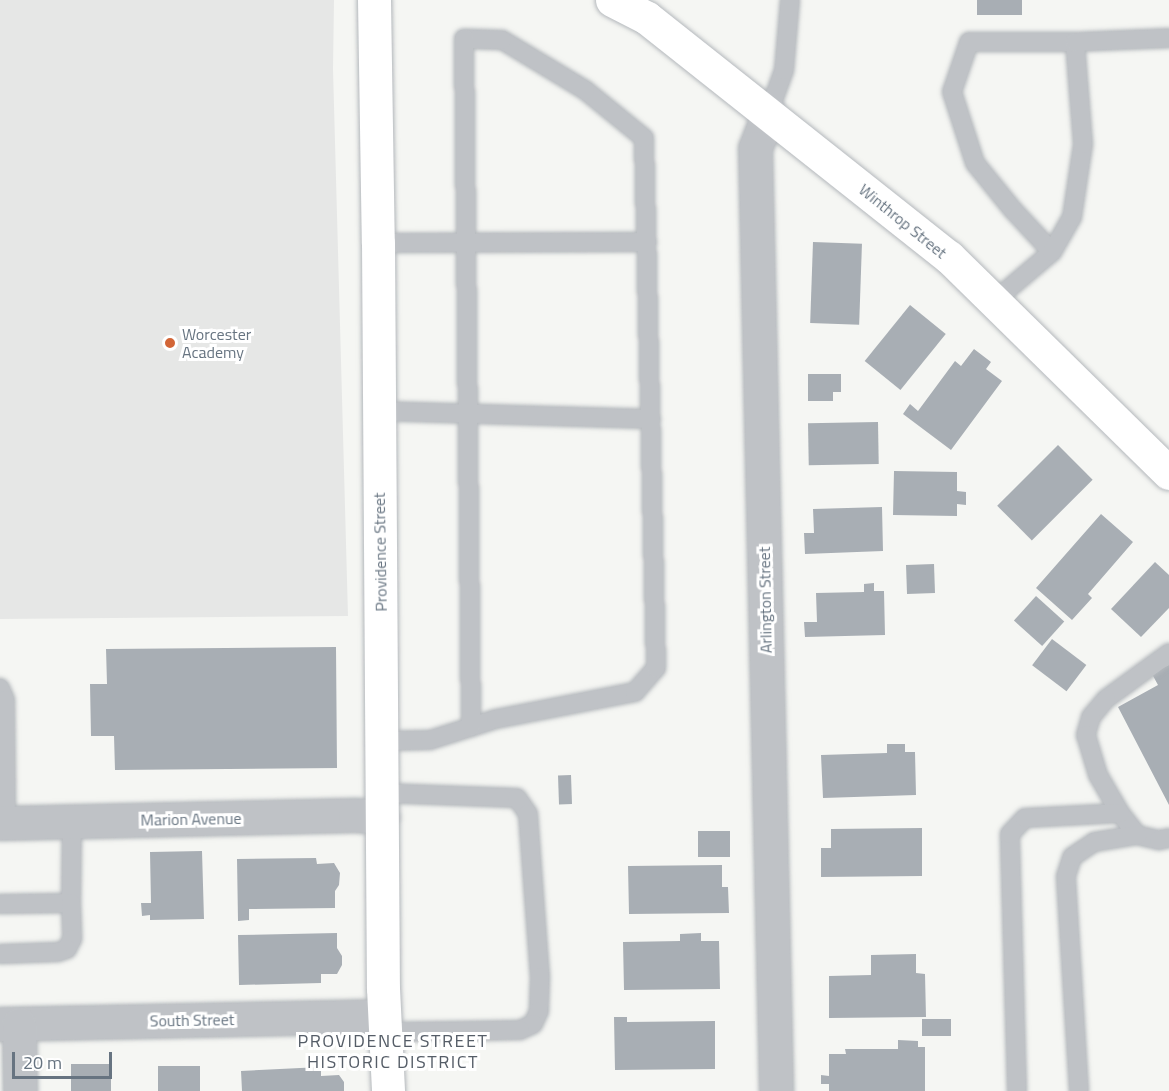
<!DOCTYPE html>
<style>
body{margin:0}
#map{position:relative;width:1169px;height:1091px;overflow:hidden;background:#f5f6f3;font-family:"Titillium Web",sans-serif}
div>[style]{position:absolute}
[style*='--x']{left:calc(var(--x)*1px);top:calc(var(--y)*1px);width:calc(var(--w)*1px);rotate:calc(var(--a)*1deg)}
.built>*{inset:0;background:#e6e7e6}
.building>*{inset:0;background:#a8aeb4;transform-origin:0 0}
.roads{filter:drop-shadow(0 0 2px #b4b8bc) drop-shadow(0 0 2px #b4b8bc)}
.lane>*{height:18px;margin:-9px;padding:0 9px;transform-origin:9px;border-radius:9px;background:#bfc2c6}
.street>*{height:33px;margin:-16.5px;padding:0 16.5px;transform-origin:16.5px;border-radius:16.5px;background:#bfc2c6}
.secondary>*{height:33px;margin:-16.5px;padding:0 16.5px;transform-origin:16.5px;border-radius:16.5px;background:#fff}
.dots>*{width:16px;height:16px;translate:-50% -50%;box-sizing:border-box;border:3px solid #fff;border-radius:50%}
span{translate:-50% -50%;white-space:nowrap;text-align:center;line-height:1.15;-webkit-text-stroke:6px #fff;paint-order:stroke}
.street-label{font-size:16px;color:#677481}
.poi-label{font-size:16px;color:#677481}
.left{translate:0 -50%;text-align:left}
.neighbourhood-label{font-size:18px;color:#555d67;letter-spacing:1.5px}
.scale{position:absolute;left:12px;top:1052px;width:100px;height:27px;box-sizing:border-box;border:3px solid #677481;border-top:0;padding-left:8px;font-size:18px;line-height:21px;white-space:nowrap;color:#677481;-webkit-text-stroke:4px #fff;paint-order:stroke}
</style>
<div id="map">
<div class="built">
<i style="clip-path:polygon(0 0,334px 0,333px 69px,348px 616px,0 619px)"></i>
</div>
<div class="building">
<i style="left:977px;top:0;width:45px;height:15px"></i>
<i style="left:813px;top:242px;width:49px;height:81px;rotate:2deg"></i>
<i style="left:910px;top:305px;width:46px;height:72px;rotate:39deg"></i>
<i style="clip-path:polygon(974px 349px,991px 362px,986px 369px,1002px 381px,951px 450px,903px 414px,910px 404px,918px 411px,955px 361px,961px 366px)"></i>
<i style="clip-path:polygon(808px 374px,841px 374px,841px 392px,833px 392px,833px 401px,808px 401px)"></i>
<i style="left:878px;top:422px;width:42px;height:70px;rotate:89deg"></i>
<i style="left:1058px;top:445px;width:49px;height:86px;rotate:45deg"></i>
<i style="clip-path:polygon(894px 471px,957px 472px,957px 491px,966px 492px,966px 505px,957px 504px,957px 516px,893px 515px)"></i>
<i style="clip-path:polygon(882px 507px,883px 551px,805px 554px,804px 533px,814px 533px,813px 509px)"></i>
<i style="clip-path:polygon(1101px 514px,1133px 542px,1088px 594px,1092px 598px,1072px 620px,1036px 588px)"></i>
<i style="clip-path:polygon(1155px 562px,1169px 575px,1169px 608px,1141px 637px,1111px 609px)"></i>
<i style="left:934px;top:564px;width:29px;height:28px;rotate:88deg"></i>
<i style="clip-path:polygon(874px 583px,874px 591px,884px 591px,885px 635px,805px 637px,804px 622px,817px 622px,816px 593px,864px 592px,864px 584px)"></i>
<i style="left:1036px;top:596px;width:38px;height:33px;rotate:42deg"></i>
<i style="left:1052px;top:639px;width:43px;height:33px;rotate:37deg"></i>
<i style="clip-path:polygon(336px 647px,337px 768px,115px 770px,114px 736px,91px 736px,90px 684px,107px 684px,106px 649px)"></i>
<i style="clip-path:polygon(1169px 665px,1169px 805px,1118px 707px,1158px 685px,1152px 674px)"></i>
<i style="clip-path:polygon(887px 744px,905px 744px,905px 752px,915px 752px,916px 795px,823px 798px,821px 755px,887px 753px)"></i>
<i style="left:571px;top:775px;width:29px;height:13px;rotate:88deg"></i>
<i style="clip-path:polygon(922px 828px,922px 876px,821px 877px,821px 848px,831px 848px,831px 829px)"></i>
<i style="left:698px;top:831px;width:32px;height:26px"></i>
<i style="clip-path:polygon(202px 851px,204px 919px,150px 920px,150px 915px,142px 916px,141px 903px,151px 903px,150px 852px)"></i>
<i style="clip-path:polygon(316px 858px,317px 864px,334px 863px,340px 873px,339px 885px,335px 891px,335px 908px,249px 909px,249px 920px,238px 921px,237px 859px)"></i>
<i style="clip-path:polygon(722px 865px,722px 887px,728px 887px,729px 913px,629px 914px,628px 866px)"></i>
<i style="clip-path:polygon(337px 933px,337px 948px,342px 956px,342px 965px,337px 974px,321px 974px,321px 983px,239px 985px,238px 935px)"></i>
<i style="clip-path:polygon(701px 933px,701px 941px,719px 941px,720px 989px,624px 990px,623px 942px,680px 941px,680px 934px)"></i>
<i style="clip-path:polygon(916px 954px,916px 973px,925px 974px,926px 1017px,829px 1018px,829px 976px,871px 975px,871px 955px)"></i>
<i style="clip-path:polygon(614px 1017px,627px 1017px,627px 1022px,715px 1021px,715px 1069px,615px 1070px)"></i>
<i style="left:922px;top:1019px;width:29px;height:17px"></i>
<i style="clip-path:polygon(898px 1040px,918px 1041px,918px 1047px,925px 1047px,925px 1091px,829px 1091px,829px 1084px,821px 1084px,821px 1075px,829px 1076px,829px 1054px,846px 1054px,845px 1049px,898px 1049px)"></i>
<i style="left:111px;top:1064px;width:27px;height:40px;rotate:90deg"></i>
<i style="left:158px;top:1066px;width:42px;height:25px"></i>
<i style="clip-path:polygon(321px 1067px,321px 1076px,339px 1075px,344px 1082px,344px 1091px,242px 1091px,241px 1071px)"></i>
</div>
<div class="roads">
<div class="lane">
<i style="--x:769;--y:112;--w:45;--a:-70.3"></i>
<i style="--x:784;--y:70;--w:70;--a:-85.1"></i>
<i style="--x:378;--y:243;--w:269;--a:-0.2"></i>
<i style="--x:1052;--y:252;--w:57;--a:-132.9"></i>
<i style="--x:1013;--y:210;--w:60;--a:-129"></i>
<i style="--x:975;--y:163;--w:75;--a:-107.9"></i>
<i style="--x:952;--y:92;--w:53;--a:-71.2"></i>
<i style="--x:969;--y:42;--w:106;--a:0"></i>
<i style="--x:993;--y:302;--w:77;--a:-40.3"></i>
<i style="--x:1052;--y:252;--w:40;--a:-60.3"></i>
<i style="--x:1072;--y:217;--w:74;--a:-81.4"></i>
<i style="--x:1083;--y:144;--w:102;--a:-94.5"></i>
<i style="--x:1075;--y:42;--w:94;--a:-2.4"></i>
<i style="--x:378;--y:411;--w:273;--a:1.7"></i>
<i style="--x:1169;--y:653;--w:78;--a:143.9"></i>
<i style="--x:1106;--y:699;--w:23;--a:130"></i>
<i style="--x:1091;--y:717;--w:19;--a:106"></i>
<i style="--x:1086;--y:735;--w:42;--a:73.3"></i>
<i style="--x:1098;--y:775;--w:44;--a:59.9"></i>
<i style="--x:1120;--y:813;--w:28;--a:52"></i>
<i style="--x:1137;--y:835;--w:23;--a:13"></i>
<i style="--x:1159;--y:840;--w:10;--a:-11"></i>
<i style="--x:0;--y:688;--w:13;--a:67"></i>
<i style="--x:5;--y:700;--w:123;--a:89.5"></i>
<i style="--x:382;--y:741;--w:48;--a:-1.2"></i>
<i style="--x:430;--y:740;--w:43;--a:-17.6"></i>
<i style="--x:471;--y:727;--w:26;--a:-18"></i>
<i style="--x:496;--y:719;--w:142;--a:-11"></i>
<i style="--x:635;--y:692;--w:32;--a:-49"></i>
<i style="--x:656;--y:668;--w:530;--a:-91.3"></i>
<i style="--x:644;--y:138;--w:76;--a:-140.9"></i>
<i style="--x:585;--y:90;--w:97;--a:-148.9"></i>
<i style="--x:502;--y:40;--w:38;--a:-178"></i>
<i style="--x:464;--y:39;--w:688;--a:89.42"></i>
<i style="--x:382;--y:793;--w:135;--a:2.1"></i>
<i style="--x:517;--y:798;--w:19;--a:55"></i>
<i style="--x:528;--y:814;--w:163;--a:85.8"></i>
<i style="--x:540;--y:977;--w:34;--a:92"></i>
<i style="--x:539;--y:1011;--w:14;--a:115"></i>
<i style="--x:533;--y:1024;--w:14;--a:155"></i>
<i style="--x:520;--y:1030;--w:133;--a:179.1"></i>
<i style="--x:71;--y:903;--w:82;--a:-89.3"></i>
<i style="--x:0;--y:904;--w:71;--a:-0.8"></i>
<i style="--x:71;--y:903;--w:36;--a:88"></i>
<i style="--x:72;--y:939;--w:11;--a:117"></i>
<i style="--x:67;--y:949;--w:9;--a:162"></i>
<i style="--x:58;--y:952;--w:58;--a:178"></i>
<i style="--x:1017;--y:1091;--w:257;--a:-91.6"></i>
<i style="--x:1010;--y:834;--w:22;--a:-47"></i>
<i style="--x:1025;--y:818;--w:95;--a:-3"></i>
<i style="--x:1079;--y:1091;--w:215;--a:-93.5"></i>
<i style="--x:1066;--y:876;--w:20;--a:-72"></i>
<i style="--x:1072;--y:857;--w:27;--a:-34"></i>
<i style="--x:1094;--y:842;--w:44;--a:-9.2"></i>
</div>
<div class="street">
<i style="--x:769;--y:112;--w:39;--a:111"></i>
<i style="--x:755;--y:148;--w:943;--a:88.72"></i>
<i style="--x:0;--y:823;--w:355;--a:-1.3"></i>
<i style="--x:355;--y:815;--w:28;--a:4"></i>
<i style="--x:0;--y:1024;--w:384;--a:-1.2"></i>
<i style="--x:19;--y:1024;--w:67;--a:89.1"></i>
</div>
<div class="secondary">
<i style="--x:374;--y:0;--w:243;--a:89.1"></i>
<i style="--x:378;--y:243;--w:745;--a:89.62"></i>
<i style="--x:383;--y:988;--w:103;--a:87.2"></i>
<i style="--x:612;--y:0;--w:39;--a:27"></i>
<i style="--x:647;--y:18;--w:385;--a:38.4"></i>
<i style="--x:949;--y:257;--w:308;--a:44.5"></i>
</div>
</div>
<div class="dots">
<i style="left:170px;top:343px;background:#d26536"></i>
</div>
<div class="street-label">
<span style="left:903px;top:221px;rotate:39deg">Winthrop Street</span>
<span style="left:380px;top:552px;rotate:-91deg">Providence Street</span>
<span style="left:765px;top:600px;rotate:-91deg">Arlington Street</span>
<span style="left:191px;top:819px;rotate:-1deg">Marion Avenue</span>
<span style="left:192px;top:1020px;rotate:-1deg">South Street</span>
</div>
<div class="poi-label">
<span class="left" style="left:182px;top:343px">Worcester<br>Academy</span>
</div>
<div class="neighbourhood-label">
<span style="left:393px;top:1052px">PROVIDENCE STREET<br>HISTORIC DISTRICT</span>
</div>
<div class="scale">20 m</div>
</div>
